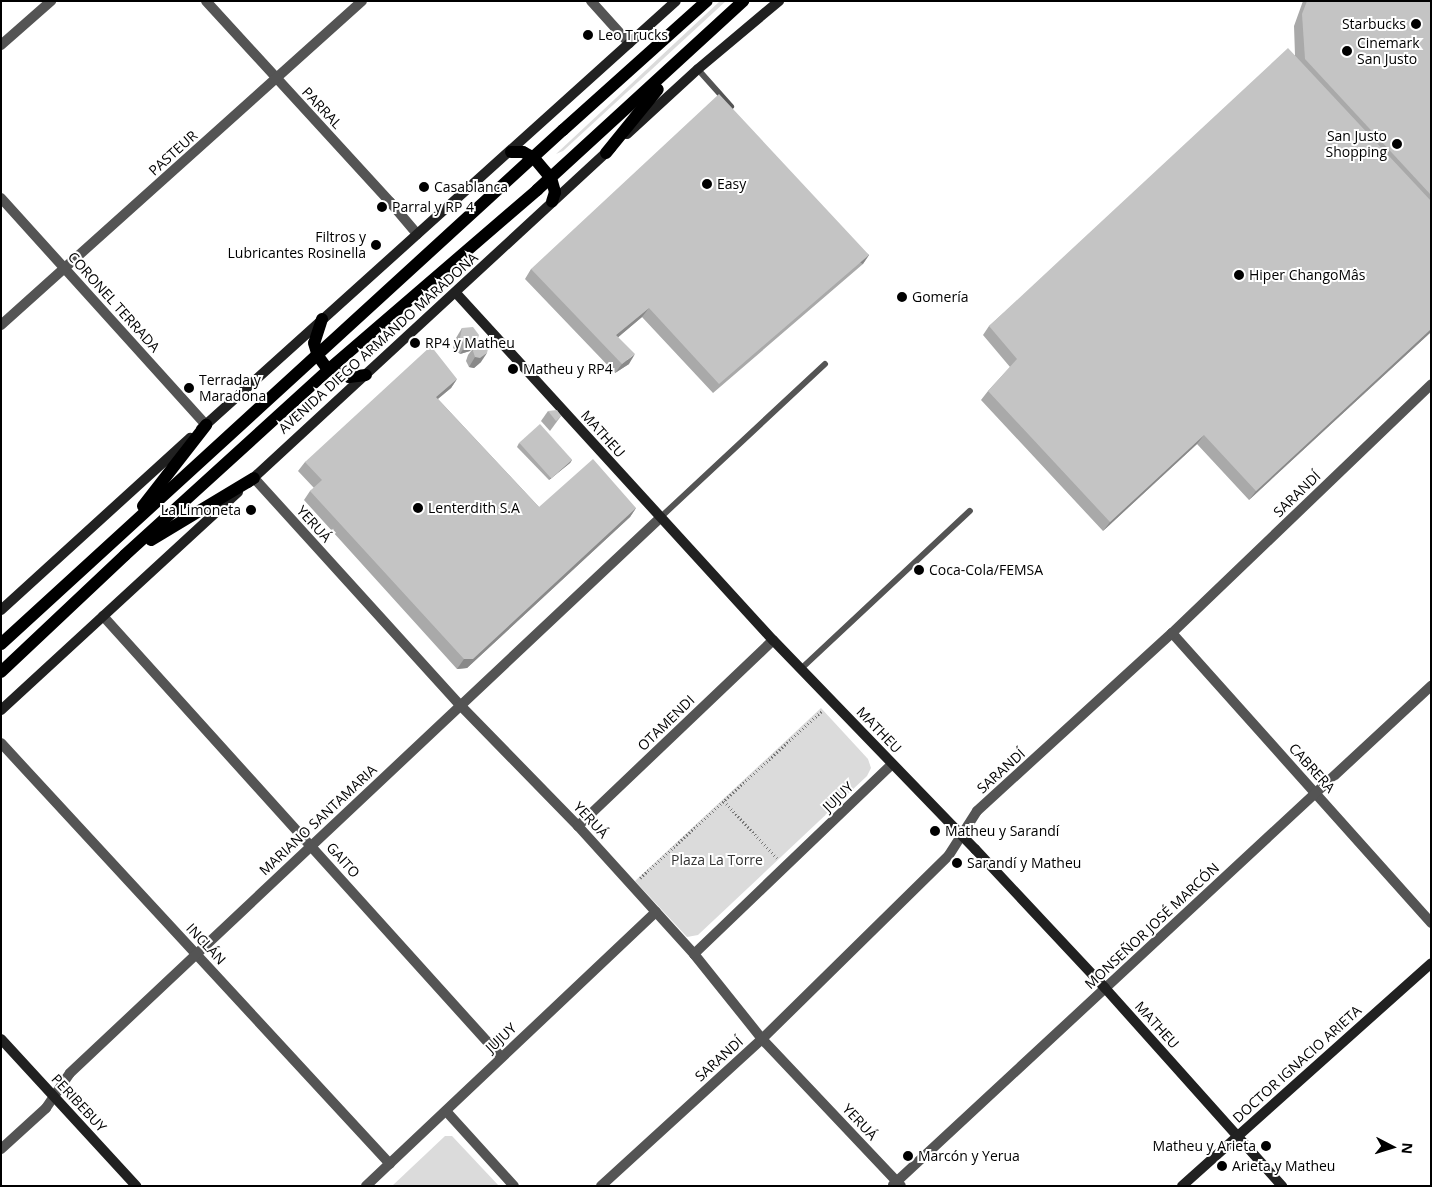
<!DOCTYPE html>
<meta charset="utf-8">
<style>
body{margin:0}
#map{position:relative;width:1432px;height:1187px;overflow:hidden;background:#fff;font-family:"Open Sans",sans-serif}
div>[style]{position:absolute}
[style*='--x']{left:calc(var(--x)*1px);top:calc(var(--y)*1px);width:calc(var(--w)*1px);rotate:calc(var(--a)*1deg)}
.green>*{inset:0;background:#dbdbdb}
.path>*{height:2.5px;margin-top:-1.25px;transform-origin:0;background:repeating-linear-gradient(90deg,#767676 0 1px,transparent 0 3.5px)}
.lane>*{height:5.5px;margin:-2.75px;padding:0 2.75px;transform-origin:2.75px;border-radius:2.75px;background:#545454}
.street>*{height:10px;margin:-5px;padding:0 5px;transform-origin:5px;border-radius:5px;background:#545454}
.secondary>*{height:10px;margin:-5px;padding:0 5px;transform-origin:5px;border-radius:5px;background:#212121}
.primary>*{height:12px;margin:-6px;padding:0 6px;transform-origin:6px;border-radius:6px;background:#000}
.wall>*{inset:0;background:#a9a9a9}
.shaded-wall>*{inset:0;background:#898989;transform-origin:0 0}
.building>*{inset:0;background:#c4c4c4;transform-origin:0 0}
.dots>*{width:14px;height:14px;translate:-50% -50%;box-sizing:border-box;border:2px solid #fff;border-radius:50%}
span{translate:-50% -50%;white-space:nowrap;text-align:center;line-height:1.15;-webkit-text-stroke:4px #fff;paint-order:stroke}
.poi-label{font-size:14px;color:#000}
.right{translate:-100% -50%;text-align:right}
.left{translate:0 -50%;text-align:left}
.street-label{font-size:14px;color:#000}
.park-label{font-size:14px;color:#323232}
.frame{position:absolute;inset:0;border:2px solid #000;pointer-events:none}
.north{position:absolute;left:1367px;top:1122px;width:50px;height:50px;-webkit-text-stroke:4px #fff;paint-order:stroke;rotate:95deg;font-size:14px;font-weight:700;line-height:20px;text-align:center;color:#000}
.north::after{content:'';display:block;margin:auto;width:18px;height:22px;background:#000;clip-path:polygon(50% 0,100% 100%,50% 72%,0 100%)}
</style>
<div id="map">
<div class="green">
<i style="clip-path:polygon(720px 1px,726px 1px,563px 151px,556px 154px)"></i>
<i style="clip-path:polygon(821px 708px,868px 759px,871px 768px,867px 776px,698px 935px,687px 937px,635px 881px)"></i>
<i style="clip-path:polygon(445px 1136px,452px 1136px,499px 1186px,392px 1186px)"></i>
</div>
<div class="path">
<i style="--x:724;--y:801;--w:78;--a:47.1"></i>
<i style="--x:640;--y:878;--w:248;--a:-42.6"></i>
</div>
<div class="lane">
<i style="--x:698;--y:69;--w:50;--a:48.3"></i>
<i style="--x:661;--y:517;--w:224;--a:-43"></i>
<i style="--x:801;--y:669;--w:231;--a:-43.1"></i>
</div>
<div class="street">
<i style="--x:206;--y:1;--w:273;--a:47.5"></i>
<i style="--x:390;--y:202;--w:42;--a:49.8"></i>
<i style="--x:591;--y:1;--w:57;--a:47.9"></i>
<i style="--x:1;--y:45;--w:67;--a:-41.3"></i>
<i style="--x:1;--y:198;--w:306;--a:47.9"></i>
<i style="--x:1;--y:325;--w:485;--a:-41.9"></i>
<i style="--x:254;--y:478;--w:307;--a:47.8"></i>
<i style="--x:460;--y:705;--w:169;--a:45.7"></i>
<i style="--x:578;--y:826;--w:173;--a:47.8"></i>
<i style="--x:694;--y:954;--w:109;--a:51.3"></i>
<i style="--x:762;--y:1039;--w:202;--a:46.6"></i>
<i style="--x:103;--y:616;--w:594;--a:47.93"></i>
<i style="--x:1172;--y:633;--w:389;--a:48.2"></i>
<i style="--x:1;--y:743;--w:573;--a:47.26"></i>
<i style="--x:578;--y:826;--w:269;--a:-43.6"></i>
<i style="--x:694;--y:954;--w:274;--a:-43.8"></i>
<i style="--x:446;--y:1111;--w:101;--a:47.8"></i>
<i style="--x:1;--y:1149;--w:61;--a:-42.3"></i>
<i style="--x:46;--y:1108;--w:42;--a:-55.6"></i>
<i style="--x:70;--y:1073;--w:811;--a:-43.25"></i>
<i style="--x:893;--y:1185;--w:734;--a:-42.85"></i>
<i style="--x:366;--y:1186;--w:399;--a:-43.4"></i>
<i style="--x:601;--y:1186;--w:218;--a:-42.4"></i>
<i style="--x:762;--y:1039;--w:262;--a:-44.5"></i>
<i style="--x:949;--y:855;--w:52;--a:-57.5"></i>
<i style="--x:977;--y:811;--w:264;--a:-42.4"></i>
<i style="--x:1172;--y:633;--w:359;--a:-43.8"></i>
</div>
<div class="secondary">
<i style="--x:627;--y:134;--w:96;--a:-42.5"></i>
<i style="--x:698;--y:69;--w:106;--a:-40"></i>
<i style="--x:456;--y:293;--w:470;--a:47.6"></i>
<i style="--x:773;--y:640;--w:291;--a:46"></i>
<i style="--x:975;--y:849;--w:190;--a:46.9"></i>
<i style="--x:1105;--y:988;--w:266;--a:48.2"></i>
<i style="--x:201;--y:429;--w:639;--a:-42.02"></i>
<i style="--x:248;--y:483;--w:494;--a:-42.7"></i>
<i style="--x:1;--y:610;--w:256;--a:-42.3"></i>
<i style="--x:1;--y:710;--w:322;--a:-42.6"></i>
<i style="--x:1;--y:1039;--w:200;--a:47.4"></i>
<i style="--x:1182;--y:1186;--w:334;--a:-41.8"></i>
</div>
<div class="primary">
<i style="--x:511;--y:152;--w:12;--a:0"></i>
<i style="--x:523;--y:152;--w:13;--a:29"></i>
<i style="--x:534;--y:158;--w:26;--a:50"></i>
<i style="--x:551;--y:178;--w:15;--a:74"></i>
<i style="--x:555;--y:192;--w:10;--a:107"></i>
<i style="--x:606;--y:153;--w:82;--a:-50.9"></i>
<i style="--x:322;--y:319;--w:25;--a:108"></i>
<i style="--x:314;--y:343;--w:14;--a:73"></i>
<i style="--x:318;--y:356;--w:17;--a:54"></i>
<i style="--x:328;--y:370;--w:22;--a:18"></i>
<i style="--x:349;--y:377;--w:17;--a:-7"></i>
<i style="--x:143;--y:506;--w:103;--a:-52.1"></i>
<i style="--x:151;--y:540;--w:120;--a:-31"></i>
<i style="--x:1;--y:644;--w:762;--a:-42.45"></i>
<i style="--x:563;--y:130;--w:193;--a:-41.9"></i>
<i style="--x:1;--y:672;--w:170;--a:-43.3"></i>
<i style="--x:125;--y:555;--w:275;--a:-42.3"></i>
<i style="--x:328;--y:370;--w:276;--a:-40.7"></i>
<i style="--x:537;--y:190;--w:280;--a:-42.5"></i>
</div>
<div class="wall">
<i style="clip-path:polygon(1303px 1px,1431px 1px,1431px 332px,1249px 500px,1197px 444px,1103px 531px,981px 400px,988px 391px,1010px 367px,983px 335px,989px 326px,1295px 55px,1294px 26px)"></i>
<i style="clip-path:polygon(869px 255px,863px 264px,713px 393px,642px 317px,618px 337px,629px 364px,615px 373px,525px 279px,531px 269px)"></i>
<i style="clip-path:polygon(462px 328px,477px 341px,470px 351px,460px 354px,453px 348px,456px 338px)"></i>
<i style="clip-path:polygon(475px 346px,481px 362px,474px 368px,469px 367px,466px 361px,468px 355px)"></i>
<i style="clip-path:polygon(457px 379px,451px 388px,438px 399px,539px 507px,636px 508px,630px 517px,467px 668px,457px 669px,304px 500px,310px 491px,314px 488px,298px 471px,305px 462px)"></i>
<i style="clip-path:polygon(548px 411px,561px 416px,550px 431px,541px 421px)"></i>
<i style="clip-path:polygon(519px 443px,572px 460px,570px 463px,549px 480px,517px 447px)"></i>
</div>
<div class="shaded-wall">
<i style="left:869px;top:255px;width:11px;height:198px;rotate:124deg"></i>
<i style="clip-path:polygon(649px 308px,642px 317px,609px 345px,616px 335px)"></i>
<i style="clip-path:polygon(1431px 329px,1431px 332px,1249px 500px,1256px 491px)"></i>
<i style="clip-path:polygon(477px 341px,470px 351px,460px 354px,466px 345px)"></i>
<i style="clip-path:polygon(487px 353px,481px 362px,474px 368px,469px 367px,475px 357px)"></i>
<i style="clip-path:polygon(635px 354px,629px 364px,615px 373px,622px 364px)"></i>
<i style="clip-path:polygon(457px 379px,451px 388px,429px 406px,436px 397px)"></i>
<i style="clip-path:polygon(1204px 435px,1197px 444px,1103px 531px,1110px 522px)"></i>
<i style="clip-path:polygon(572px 460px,570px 463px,549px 480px,551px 477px)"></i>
<i style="clip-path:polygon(636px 508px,630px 517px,467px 668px,457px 669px,464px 659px)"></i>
</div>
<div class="building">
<i style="clip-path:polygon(1307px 1px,1431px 1px,1431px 195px,1305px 59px,1302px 14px)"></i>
<i style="clip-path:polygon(1288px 48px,1431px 201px,1431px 329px,1256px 491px,1204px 435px,1110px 522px,988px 391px,1017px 359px,989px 326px)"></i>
<i style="clip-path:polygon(719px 94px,869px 255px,719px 384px,649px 308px,616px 335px,635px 354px,622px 364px,531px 269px)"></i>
<i style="clip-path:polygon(473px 327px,479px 335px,477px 341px,466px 345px,460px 338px,462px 328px)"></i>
<i style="clip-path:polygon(479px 344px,484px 345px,488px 349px,487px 353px,480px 358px,475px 357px,473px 351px,475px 346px)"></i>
<i style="clip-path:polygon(431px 346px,457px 379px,436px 397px,539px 507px,593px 459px,636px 508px,473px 659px,464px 659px,310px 491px,322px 480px,305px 462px)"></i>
<i style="clip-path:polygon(557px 410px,561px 416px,556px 421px,548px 411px)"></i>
<i style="left:540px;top:424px;width:48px;height:28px;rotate:48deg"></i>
</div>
<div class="dots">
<i style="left:1416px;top:24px;background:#000"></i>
<i style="left:588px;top:35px;background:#000"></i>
<i style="left:1347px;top:51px;background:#000"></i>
<i style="left:1397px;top:144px;background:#000"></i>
<i style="left:707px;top:184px;background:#000"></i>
<i style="left:424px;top:187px;background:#000"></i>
<i style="left:382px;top:207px;background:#000"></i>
<i style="left:376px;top:245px;background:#000"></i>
<i style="left:1239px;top:275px;background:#000"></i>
<i style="left:902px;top:297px;background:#000"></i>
<i style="left:415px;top:343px;background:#000"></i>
<i style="left:513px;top:369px;background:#000"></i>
<i style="left:189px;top:388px;background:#000"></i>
<i style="left:418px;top:508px;background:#000"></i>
<i style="left:251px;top:510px;background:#000"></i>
<i style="left:919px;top:570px;background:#000"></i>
<i style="left:935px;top:831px;background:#000"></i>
<i style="left:957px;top:863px;background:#000"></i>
<i style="left:1266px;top:1146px;background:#000"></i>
<i style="left:908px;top:1156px;background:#000"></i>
<i style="left:1222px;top:1166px;background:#000"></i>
</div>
<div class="poi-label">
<span class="right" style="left:1406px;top:24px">Starbucks</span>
<span class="left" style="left:598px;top:35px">Leo Trucks</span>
<span class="left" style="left:1357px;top:51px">Cinemark<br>San Justo</span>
<span class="right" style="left:1387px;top:144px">San Justo<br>Shopping</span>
<span class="left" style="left:717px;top:184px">Easy</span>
<span class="left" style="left:434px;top:187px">Casablanca</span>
<span class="left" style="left:392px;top:207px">Parral y RP 4</span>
<span class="right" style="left:366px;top:245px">Filtros y<br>Lubricantes Rosinella</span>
<span class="left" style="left:1249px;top:275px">Hiper ChangoMâs</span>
<span class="left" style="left:912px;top:297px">Gomería</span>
<span class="left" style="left:425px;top:343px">RP4 y Matheu</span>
<span class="left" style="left:523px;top:369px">Matheu y RP4</span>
<span class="left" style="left:199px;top:388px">Terrada y<br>Maradona</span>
<span class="left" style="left:428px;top:508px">Lenterdith S.A</span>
<span class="right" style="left:241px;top:510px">La Limoneta</span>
<span class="left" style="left:929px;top:570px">Coca-Cola/FEMSA</span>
<span class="left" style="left:945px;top:831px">Matheu y Sarandí</span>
<span class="left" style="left:967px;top:863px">Sarandí y Matheu</span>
<span class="right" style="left:1256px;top:1146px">Matheu y Arieta</span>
<span class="left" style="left:918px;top:1156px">Marcón y Yerua</span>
<span class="left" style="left:1232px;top:1166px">Arieta y Matheu</span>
</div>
<div class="street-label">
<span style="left:322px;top:108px;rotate:47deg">PARRAL</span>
<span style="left:173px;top:153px;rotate:-42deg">PASTEUR</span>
<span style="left:114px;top:302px;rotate:48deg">CORONEL TERRADA</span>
<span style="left:378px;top:343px;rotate:-42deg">AVENIDA DIEGO ARMANDO MARADONA</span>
<span style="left:603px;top:434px;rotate:48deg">MATHEU</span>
<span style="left:1297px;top:494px;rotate:-44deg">SARANDÍ</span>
<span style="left:314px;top:524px;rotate:48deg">YERUÁ</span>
<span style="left:666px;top:723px;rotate:-44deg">OTAMENDI</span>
<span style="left:879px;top:730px;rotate:46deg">MATHEU</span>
<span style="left:1312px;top:768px;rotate:48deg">CABRERA</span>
<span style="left:1001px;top:771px;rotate:-42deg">SARANDÍ</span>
<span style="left:838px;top:797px;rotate:-44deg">JUJUY</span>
<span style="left:318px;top:820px;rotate:-43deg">MARIANO SANTAMARIA</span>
<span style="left:591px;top:820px;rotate:47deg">YERUÁ</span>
<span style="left:343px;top:860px;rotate:48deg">GAITO</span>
<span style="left:1152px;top:926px;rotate:-43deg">MONSEÑOR JOSÉ MARCÓN</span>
<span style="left:206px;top:944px;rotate:47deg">INCLÁN</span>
<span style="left:1157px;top:1025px;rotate:48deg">MATHEU</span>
<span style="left:501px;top:1038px;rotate:-43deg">JUJUY</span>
<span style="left:719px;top:1059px;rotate:-42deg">SARANDÍ</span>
<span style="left:1297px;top:1064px;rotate:-42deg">DOCTOR IGNACIO ARIETA</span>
<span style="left:79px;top:1103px;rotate:47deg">PERIBEBUY</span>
<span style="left:860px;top:1122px;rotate:47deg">YERUÁ</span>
</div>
<div class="park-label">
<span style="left:717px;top:860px">Plaza La Torre</span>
</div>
<div class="frame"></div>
<div class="north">N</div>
</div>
